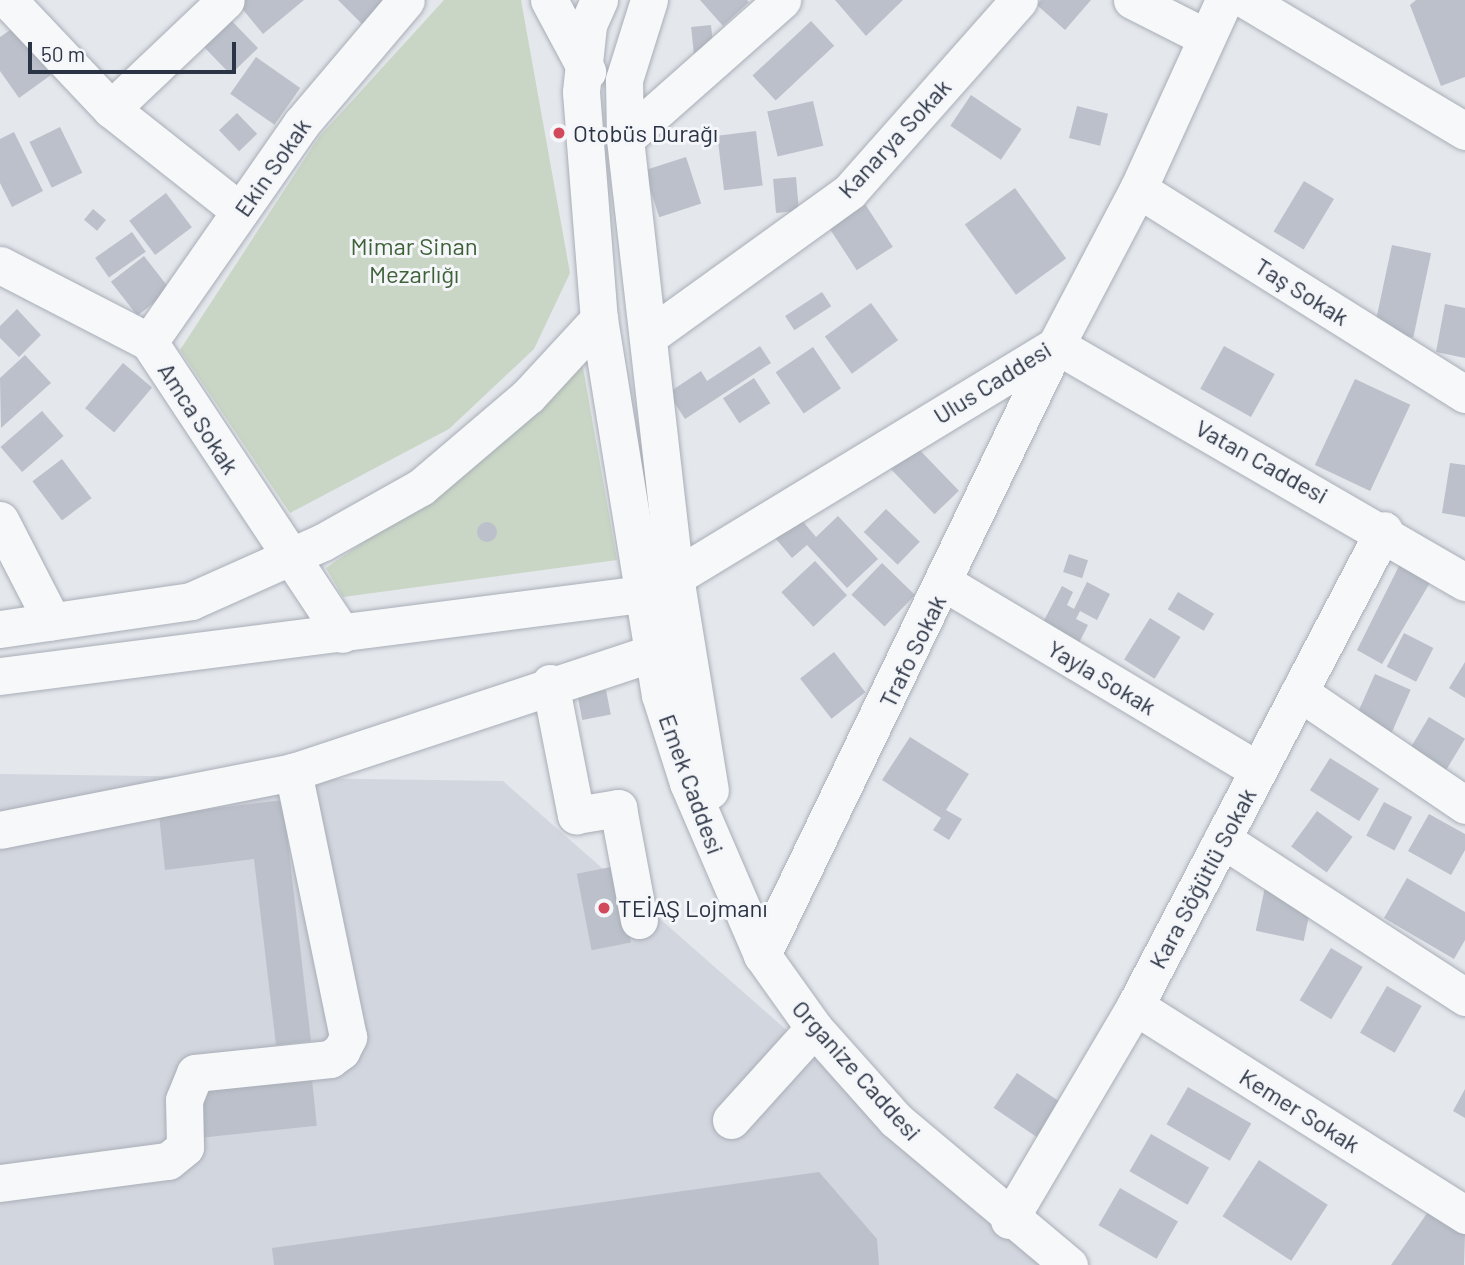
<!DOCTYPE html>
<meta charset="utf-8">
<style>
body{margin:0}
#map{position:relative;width:1465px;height:1265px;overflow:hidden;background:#e4e7ec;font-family:Barlow,sans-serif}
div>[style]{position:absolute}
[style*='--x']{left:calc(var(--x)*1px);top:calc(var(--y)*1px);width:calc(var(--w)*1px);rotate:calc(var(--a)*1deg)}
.built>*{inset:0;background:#d2d6de}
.green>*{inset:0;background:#c9d6c5}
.building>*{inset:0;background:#bbc0ca;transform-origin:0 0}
.round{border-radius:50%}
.roads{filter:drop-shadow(0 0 2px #a9aeb7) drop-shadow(0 0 2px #a9aeb7)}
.minor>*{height:37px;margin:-18.5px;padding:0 18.5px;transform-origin:18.5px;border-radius:18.5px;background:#f7f8fa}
.dots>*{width:19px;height:19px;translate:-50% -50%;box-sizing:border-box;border:4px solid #f4f6f9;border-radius:50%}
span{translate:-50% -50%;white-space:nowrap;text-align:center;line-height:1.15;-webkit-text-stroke:6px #f4f6f9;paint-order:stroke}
.poi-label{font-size:24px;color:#2b3445}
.left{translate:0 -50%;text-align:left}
.street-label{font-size:24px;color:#2b3445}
.park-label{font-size:24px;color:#3f6138}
.scale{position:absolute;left:28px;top:42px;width:208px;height:32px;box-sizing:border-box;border:4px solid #2b3445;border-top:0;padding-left:9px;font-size:21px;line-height:24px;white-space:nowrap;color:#2b3445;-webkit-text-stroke:5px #f4f6f9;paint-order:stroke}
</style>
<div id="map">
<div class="built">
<i style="clip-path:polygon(0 774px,503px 781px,1054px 1265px,0 1265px)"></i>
</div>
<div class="green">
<i style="clip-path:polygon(444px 0,521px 0,570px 273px,534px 349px,449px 429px,290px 513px,180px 350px,319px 137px)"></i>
<i style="clip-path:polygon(582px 362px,617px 560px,343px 597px,326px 568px,476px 464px)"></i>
</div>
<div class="building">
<i style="clip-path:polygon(235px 0,304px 0,263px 34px)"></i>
<i style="clip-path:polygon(338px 0,394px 0,366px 28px)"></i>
<i style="clip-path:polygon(700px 0,747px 0,749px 2px,723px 26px)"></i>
<i style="clip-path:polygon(835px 0,903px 0,866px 36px)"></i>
<i style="clip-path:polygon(1041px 0,1091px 0,1065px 30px,1037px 5px)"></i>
<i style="clip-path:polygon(1416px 0,1465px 0,1465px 77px,1441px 86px,1410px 5px)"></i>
<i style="left:226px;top:15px;width:46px;height:38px;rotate:46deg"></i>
<i style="left:811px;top:21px;width:34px;height:80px;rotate:47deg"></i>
<i style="left:711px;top:25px;width:27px;height:20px;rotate:84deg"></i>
<i style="clip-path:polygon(16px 26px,51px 75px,19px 98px,0 71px,0 37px)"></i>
<i style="left:256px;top:57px;width:54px;height:45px;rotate:35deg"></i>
<i style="left:971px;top:95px;width:61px;height:37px;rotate:34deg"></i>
<i style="left:813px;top:101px;width:46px;height:47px;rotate:77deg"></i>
<i style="left:1077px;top:106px;width:32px;height:33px;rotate:14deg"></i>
<i style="left:237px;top:113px;width:29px;height:25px;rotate:46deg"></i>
<i style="left:60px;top:127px;width:51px;height:34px;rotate:64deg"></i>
<i style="left:756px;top:131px;width:55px;height:39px;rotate:83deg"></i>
<i style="clip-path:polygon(14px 132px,43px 191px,12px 207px,0 183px,0 139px)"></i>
<i style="left:686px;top:157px;width:49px;height:44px;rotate:72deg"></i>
<i style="left:796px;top:177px;width:34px;height:23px;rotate:85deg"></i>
<i style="left:1304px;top:181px;width:35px;height:59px;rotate:31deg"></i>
<i style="left:1015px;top:188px;width:87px;height:62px;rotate:54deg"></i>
<i style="left:166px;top:193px;width:43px;height:46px;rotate:53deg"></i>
<i style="left:865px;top:204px;width:51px;height:43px;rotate:57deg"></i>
<i style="left:93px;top:209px;width:17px;height:14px;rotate:40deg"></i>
<i style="left:132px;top:232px;width:24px;height:45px;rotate:55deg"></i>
<i style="left:1392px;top:245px;width:40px;height:86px;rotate:12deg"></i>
<i style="left:144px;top:256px;width:43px;height:42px;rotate:52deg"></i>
<i style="left:822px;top:292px;width:17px;height:44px;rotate:57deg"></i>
<i style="left:871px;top:303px;width:46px;height:57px;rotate:54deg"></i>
<i style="clip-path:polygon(1445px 304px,1465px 308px,1465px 358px,1436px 352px)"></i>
<i style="clip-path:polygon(17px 309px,41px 335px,19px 357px,0 338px,0 326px)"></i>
<i style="clip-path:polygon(760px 346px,771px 363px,685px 419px,668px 393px,701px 371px,707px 381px)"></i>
<i style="left:1224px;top:346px;width:58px;height:49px;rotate:29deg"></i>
<i style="left:813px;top:347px;width:50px;height:45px;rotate:56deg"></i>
<i style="clip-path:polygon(25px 355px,51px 383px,1px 428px,0 378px)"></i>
<i style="left:123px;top:363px;width:38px;height:59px;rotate:40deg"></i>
<i style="left:754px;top:378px;width:30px;height:37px;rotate:57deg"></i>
<i style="left:1355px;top:379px;width:61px;height:95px;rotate:25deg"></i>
<i style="left:42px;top:411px;width:33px;height:55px;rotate:49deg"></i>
<i style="left:911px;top:441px;width:69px;height:34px;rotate:46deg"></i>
<i style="left:62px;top:459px;width:49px;height:37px;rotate:53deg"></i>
<i style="clip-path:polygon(1450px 463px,1465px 465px,1465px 517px,1442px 513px)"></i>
<i style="left:886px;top:509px;width:47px;height:32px;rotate:44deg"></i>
<i style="clip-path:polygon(795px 512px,816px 537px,838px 516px,878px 559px,847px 588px,807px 545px,792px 558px,771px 533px)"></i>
<i class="round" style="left:477px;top:522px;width:20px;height:20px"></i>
<i style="left:1069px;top:554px;width:20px;height:19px;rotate:18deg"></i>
<i style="left:815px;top:561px;width:47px;height:46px;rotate:47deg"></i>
<i style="left:882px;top:563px;width:46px;height:44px;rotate:44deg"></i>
<i style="clip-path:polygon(1400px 564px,1431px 581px,1382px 664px,1357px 650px)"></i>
<i style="clip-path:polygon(1087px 582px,1110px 594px,1097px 620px,1080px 611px,1076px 619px,1088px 625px,1077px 647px,1040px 628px,1062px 586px,1073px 592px,1067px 605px,1074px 609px)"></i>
<i style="left:1178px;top:592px;width:42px;height:20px;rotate:31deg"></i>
<i style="left:1150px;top:618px;width:36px;height:49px;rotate:32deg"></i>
<i style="left:1404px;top:633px;width:33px;height:38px;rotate:27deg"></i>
<i style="left:834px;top:652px;width:51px;height:43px;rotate:52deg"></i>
<i style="clip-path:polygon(1465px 662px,1465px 698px,1449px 688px)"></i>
<i style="left:1375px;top:674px;width:39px;height:49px;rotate:24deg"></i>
<i style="left:606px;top:690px;width:25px;height:29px;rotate:79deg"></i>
<i style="left:1429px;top:717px;width:42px;height:47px;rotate:31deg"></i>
<i style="clip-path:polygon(910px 737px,969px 774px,946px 810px,962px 819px,949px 840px,933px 830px,941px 818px,882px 780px)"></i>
<i style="left:1330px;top:758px;width:58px;height:38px;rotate:32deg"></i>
<i style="clip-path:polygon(283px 800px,311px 1041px,276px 1045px,254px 859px,165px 870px,159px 815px)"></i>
<i style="left:1384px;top:802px;width:32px;height:38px;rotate:28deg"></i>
<i style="left:1317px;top:811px;width:44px;height:44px;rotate:36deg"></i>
<i style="clip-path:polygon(1429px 814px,1465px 834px,1465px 850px,1451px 875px,1408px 851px)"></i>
<i style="left:616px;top:866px;width:78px;height:40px;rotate:79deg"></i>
<i style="left:1268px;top:873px;width:49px;height:59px;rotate:12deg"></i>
<i style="clip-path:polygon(1407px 878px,1465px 912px,1465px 940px,1454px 959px,1384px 918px)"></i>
<i style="left:1331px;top:948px;width:37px;height:61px;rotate:31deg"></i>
<i style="left:1387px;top:986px;width:40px;height:54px;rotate:30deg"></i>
<i style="left:311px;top:1070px;width:56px;height:114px;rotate:84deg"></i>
<i style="left:1017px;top:1073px;width:52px;height:42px;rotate:34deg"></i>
<i style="left:1188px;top:1087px;width:73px;height:43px;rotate:30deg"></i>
<i style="clip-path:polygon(1465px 1089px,1465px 1118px,1453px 1111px)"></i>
<i style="left:1151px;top:1134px;width:67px;height:43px;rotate:30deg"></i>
<i style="left:1259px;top:1160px;width:82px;height:67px;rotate:33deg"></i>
<i style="clip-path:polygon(819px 1172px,877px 1239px,879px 1265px,274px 1265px,272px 1248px)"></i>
<i style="left:1120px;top:1188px;width:67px;height:43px;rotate:30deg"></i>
<i style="clip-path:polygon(1430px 1209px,1465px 1233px,1464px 1265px,1391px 1265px)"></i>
</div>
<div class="roads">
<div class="minor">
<i style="--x:8;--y:0;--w:150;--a:46.6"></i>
<i style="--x:111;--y:109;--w:164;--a:38.3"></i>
<i style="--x:549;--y:0;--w:81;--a:61.8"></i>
<i style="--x:599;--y:0;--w:27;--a:114"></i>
<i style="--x:588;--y:25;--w:67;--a:96"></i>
<i style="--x:581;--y:92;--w:228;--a:85.5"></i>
<i style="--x:599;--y:319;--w:381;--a:80.8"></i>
<i style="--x:660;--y:695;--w:92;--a:72.3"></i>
<i style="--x:688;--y:783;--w:187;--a:66.7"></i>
<i style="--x:762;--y:955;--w:90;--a:54.5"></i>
<i style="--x:814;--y:1028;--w:123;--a:48.3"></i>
<i style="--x:896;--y:1120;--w:226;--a:40"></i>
<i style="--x:649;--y:0;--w:84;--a:107.4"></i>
<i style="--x:624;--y:80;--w:59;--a:89"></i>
<i style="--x:625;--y:139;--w:441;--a:83.5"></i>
<i style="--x:675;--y:577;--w:216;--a:80.7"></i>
<i style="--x:1132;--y:0;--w:82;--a:26.9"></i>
<i style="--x:1246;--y:0;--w:255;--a:30.9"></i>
<i style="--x:111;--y:109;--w:158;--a:-43.5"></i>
<i style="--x:625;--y:139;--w:210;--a:-41.5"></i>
<i style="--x:1138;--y:189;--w:386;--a:32.1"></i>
<i style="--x:0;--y:265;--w:168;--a:27.3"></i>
<i style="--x:149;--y:342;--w:350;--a:56.5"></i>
<i style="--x:652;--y:334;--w:244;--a:-35.8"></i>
<i style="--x:850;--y:191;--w:255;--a:-48.5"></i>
<i style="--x:149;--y:342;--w:266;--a:-55.1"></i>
<i style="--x:301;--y:124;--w:162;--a:-49.7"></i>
<i style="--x:0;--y:520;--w:114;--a:62.8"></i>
<i style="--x:945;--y:583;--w:365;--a:30.9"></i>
<i style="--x:0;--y:629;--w:193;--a:-8.3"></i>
<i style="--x:191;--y:601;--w:145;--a:-24.1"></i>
<i style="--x:323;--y:542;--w:112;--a:-29.3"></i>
<i style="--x:421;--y:487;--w:140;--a:-40.4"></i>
<i style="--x:528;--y:396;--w:105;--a:-47.3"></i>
<i style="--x:0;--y:676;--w:647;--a:-7.28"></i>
<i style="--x:642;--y:594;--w:37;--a:-27"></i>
<i style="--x:675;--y:577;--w:446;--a:-31.3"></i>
<i style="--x:1056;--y:345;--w:176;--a:-62.3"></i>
<i style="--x:1138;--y:189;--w:208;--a:-65.5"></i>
<i style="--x:550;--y:683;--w:135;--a:78.9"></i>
<i style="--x:576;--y:815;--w:43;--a:-9.5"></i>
<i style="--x:618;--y:808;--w:114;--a:79.4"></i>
<i style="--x:1299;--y:692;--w:201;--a:34.2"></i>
<i style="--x:0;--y:830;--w:299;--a:-11.2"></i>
<i style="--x:293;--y:772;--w:379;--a:-18.3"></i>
<i style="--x:1222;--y:839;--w:290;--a:33"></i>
<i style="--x:762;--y:955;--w:677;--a:-64.27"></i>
<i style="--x:1056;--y:345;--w:473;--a:30.1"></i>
<i style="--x:1135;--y:1006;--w:391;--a:32.3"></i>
<i style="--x:731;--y:1120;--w:124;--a:-47.9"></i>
<i style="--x:0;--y:1183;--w:169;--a:-7.5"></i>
<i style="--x:168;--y:1161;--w:22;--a:-39"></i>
<i style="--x:185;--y:1147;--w:47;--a:-91.2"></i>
<i style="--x:184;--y:1100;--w:29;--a:-68"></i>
<i style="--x:195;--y:1073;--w:136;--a:-5.9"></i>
<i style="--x:330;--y:1059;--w:14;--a:-36"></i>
<i style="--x:341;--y:1051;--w:16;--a:-63"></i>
<i style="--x:348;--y:1037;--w:271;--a:-101.7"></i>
<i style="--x:1009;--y:1220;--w:248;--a:-59.5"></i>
<i style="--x:1135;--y:1006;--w:537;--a:-62.39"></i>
</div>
</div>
<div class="dots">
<i style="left:559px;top:133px;background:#d1495b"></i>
<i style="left:604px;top:908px;background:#d1495b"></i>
</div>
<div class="poi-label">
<span class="left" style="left:573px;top:133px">Otobüs Durağı</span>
<span class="left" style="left:618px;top:908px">TEİAŞ Lojmanı</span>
</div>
<div class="street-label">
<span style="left:894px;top:138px;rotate:-47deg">Kanarya Sokak</span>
<span style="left:272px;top:167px;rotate:-55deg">Ekin Sokak</span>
<span style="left:1302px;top:291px;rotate:32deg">Taş Sokak</span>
<span style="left:992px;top:382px;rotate:-32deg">Ulus Caddesi</span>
<span style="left:199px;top:418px;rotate:57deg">Amca Sokak</span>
<span style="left:1262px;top:461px;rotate:29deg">Vatan Caddesi</span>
<span style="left:912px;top:651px;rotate:-64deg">Trafo Sokak</span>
<span style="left:1102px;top:677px;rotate:31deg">Yayla Sokak</span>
<span style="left:692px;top:784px;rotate:70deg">Emek Caddesi</span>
<span style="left:1202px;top:878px;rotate:-62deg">Kara Söğütlü Sokak</span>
<span style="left:857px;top:1070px;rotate:48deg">Organize Caddesi</span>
<span style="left:1300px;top:1110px;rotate:32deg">Kemer Sokak</span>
</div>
<div class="park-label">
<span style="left:414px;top:260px">Mimar Sinan<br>Mezarlığı</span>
</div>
<div class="scale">50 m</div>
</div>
